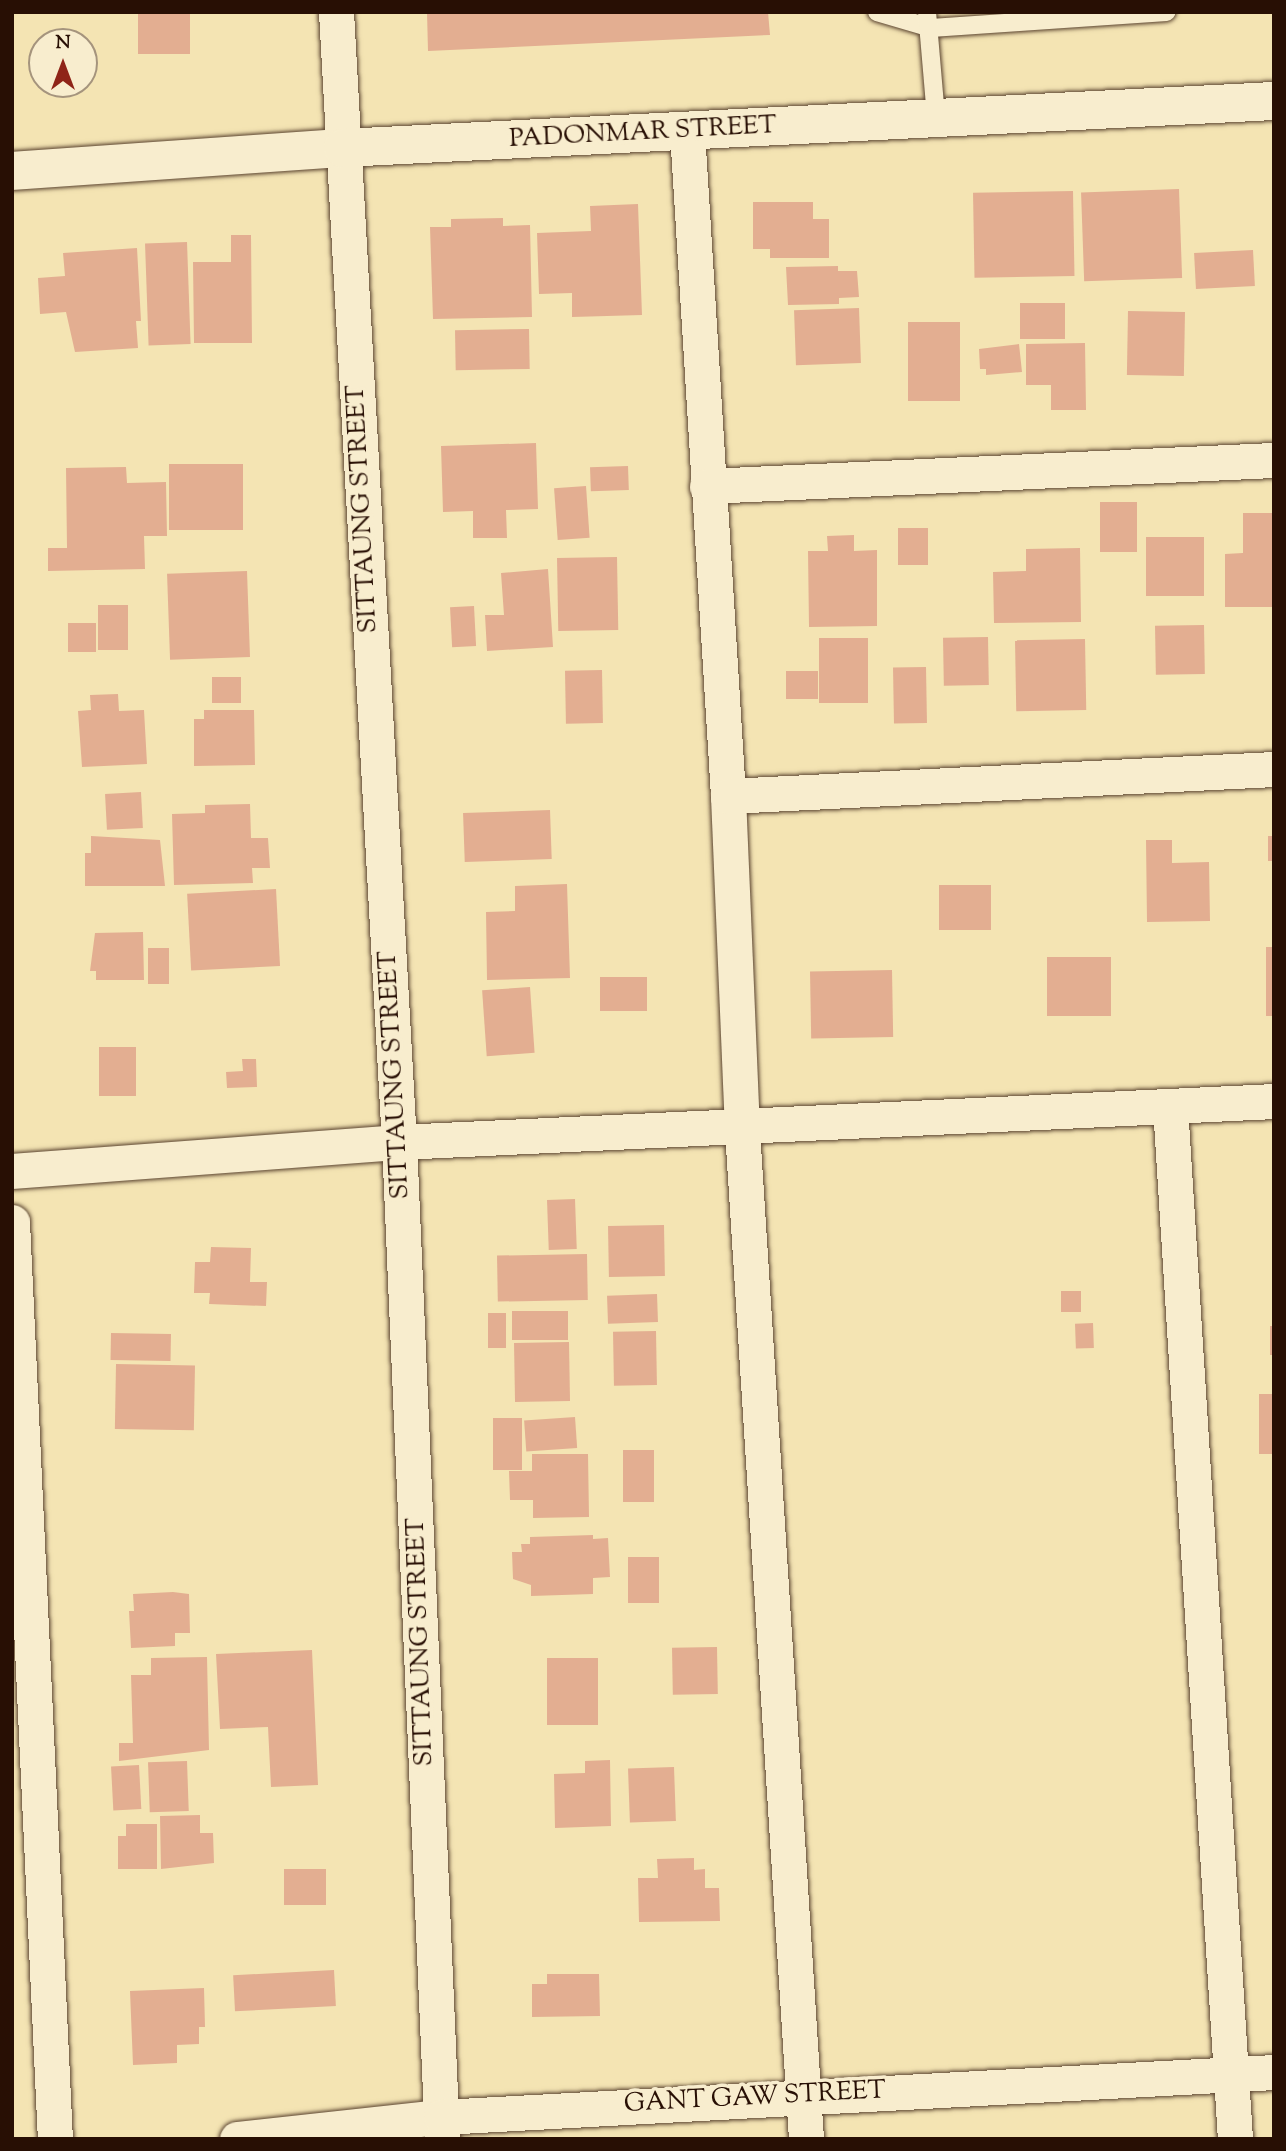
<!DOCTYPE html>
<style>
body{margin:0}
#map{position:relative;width:1286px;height:2151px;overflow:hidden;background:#f4e4b3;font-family:"Sorts Mill Goudy",serif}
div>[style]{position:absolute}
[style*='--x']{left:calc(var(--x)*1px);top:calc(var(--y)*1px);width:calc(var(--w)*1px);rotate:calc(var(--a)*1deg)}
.building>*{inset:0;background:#e3ae91;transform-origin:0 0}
.roads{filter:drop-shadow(0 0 2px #5b4430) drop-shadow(0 0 2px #5b4430)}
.service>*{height:18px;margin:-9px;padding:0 9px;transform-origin:9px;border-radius:9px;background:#f8edce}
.minor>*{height:35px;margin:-17.5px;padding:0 17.5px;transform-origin:17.5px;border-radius:17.5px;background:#f8edce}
.tertiary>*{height:38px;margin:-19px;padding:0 19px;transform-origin:19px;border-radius:19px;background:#f8edce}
span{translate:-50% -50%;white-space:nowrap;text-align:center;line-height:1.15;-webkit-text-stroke:7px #f8edce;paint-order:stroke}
.street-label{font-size:26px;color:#280f04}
.frame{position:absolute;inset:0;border:14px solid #280f04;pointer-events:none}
.north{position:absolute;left:28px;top:28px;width:70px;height:70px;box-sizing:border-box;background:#f8edce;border:2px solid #a5947d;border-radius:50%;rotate:0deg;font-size:19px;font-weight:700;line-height:28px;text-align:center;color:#280f04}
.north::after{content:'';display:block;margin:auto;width:24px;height:32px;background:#8f2418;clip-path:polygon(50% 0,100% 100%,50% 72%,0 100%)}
</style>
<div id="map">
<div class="building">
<i style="left:138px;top:12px;width:52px;height:42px"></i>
<i style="clip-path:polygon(427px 12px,768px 12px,770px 35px,428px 51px)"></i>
<i style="left:1179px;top:189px;width:89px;height:98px;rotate:88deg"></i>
<i style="left:1073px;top:191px;width:85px;height:100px;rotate:89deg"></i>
<i style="clip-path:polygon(753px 202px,813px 202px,813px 219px,829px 219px,829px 258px,770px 258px,770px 249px,753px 249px)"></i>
<i style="clip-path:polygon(638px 204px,642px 315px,572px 317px,572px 293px,539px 294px,537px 233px,591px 231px,590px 206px)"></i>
<i style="clip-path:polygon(503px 218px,503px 226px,530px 225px,532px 317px,433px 319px,430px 227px,451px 227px,451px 219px)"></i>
<i style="clip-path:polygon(231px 235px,251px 235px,252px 343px,194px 343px,193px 262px,231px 262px)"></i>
<i style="left:187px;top:242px;width:102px;height:42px;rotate:88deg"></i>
<i style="clip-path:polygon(137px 248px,141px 321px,136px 321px,138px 348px,75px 352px,66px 312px,40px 314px,38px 278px,65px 276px,63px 253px)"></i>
<i style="left:1253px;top:250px;width:36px;height:59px;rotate:87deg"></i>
<i style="clip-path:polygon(838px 266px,838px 271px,857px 271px,859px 297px,839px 298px,839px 304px,788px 305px,786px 267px)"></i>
<i style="left:1020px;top:303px;width:45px;height:36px"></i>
<i style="left:859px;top:308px;width:55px;height:65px;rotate:88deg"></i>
<i style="left:1128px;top:311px;width:57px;height:64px;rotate:1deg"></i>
<i style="left:908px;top:322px;width:52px;height:79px"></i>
<i style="left:529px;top:329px;width:40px;height:74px;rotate:89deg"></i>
<i style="clip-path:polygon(1085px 343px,1086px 410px,1051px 410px,1051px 385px,1026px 385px,1026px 344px)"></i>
<i style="clip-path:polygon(1019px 344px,1022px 372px,986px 375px,986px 369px,980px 369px,979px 349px)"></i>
<i style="clip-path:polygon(536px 443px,538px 509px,506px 510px,507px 538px,473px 538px,473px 511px,443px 512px,441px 446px)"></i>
<i style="left:243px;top:464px;width:66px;height:74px;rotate:90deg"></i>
<i style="left:628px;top:466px;width:24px;height:38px;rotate:88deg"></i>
<i style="clip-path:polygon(126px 467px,127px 483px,166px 482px,167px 536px,144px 536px,145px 569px,48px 571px,48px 548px,67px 548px,66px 468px)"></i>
<i style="left:586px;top:486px;width:52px;height:32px;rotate:86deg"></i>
<i style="left:1100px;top:502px;width:37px;height:50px"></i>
<i style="clip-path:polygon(1243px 513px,1274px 513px,1274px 607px,1225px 607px,1225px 554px,1243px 553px)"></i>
<i style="left:898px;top:528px;width:30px;height:37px"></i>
<i style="clip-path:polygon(854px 535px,854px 551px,877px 550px,877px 626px,809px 627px,808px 551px,828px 551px,827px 536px)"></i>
<i style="left:1204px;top:537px;width:59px;height:58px;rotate:90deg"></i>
<i style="clip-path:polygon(1080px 548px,1081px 622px,994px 623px,993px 572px,1026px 571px,1026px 549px)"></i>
<i style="left:617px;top:557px;width:73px;height:60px;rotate:89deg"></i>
<i style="clip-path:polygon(548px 569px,553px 647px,487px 651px,485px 615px,504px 615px,501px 573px)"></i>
<i style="left:247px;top:571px;width:86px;height:80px;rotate:88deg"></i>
<i style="left:98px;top:605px;width:30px;height:45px"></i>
<i style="left:474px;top:606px;width:40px;height:24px;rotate:87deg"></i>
<i style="left:68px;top:623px;width:28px;height:29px"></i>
<i style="left:1204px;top:625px;width:49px;height:49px;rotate:89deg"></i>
<i style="left:988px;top:637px;width:48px;height:45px;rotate:89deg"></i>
<i style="left:819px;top:638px;width:49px;height:65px"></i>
<i style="left:1085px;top:639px;width:71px;height:70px;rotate:89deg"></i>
<i style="left:926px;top:667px;width:56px;height:33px;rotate:89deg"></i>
<i style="left:602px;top:670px;width:53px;height:37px;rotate:89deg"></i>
<i style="left:786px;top:671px;width:32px;height:28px"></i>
<i style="left:241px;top:677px;width:26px;height:29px;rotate:90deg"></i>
<i style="clip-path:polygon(118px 694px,119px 711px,144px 710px,147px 764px,82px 767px,78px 711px,91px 710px,90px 695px)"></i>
<i style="clip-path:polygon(204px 710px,254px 710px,255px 765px,194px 766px,194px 719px,204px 719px)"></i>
<i style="left:141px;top:792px;width:36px;height:36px;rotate:87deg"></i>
<i style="clip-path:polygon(250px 804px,251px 838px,268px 838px,270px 868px,252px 868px,253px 883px,174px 885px,172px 814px,205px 813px,205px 805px)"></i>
<i style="left:550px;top:810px;width:49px;height:87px;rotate:88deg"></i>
<i style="clip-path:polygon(91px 836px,160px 840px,165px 886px,85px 886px,85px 853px,91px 853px)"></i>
<i style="left:1268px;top:836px;width:6px;height:25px"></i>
<i style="clip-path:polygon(1146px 840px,1172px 840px,1172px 863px,1209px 862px,1210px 921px,1147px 922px)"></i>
<i style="clip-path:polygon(567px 884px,570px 978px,487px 980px,486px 912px,515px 911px,515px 886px)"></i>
<i style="left:991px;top:885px;width:45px;height:52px;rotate:90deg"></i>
<i style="left:276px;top:889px;width:77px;height:89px;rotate:87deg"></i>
<i style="clip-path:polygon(143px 932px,144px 980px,96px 980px,96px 971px,90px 971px,95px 933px)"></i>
<i style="left:1266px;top:947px;width:8px;height:69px"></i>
<i style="left:148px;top:948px;width:21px;height:36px"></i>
<i style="left:1111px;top:957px;width:59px;height:64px;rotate:90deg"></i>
<i style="left:892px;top:970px;width:67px;height:82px;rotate:89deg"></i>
<i style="left:647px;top:977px;width:34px;height:47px;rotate:90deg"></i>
<i style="left:530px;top:987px;width:66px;height:48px;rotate:86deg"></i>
<i style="left:99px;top:1047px;width:37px;height:49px"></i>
<i style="clip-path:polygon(242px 1059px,256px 1059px,257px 1087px,227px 1088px,226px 1072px,243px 1071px)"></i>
<i style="left:575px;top:1199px;width:50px;height:28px;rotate:88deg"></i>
<i style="left:664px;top:1225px;width:51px;height:56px;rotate:89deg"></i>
<i style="clip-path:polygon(211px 1247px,251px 1248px,250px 1282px,267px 1282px,266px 1306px,209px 1304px,210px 1293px,194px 1293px,195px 1262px,210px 1262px)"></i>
<i style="left:587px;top:1254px;width:46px;height:90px;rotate:89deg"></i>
<i style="left:1081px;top:1291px;width:21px;height:20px;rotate:90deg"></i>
<i style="left:657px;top:1294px;width:28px;height:50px;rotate:88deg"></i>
<i style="left:512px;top:1311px;width:56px;height:29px"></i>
<i style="left:488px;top:1313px;width:18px;height:35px"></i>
<i style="left:1093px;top:1323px;width:25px;height:18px;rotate:88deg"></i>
<i style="left:1270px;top:1326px;width:4px;height:29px"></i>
<i style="left:656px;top:1331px;width:54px;height:43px;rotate:89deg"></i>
<i style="left:111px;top:1333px;width:60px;height:27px;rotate:1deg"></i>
<i style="left:569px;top:1342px;width:59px;height:55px;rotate:89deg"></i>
<i style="left:116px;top:1364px;width:79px;height:65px;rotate:1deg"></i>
<i style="left:1259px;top:1394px;width:15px;height:60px"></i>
<i style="left:575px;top:1417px;width:31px;height:51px;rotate:86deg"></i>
<i style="left:493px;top:1418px;width:29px;height:52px"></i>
<i style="left:654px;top:1450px;width:52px;height:31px;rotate:90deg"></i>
<i style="clip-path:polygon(532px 1454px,588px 1454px,589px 1517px,533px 1518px,533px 1500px,510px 1500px,509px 1471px,532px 1471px)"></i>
<i style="clip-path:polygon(593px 1535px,593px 1539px,608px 1538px,610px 1577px,593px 1578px,593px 1594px,531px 1596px,531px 1585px,513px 1579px,512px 1552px,522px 1552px,521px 1544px,530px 1544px,530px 1537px)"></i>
<i style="left:659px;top:1557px;width:46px;height:31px;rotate:90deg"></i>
<i style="clip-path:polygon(173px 1592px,189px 1594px,190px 1633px,175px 1633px,175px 1646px,131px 1648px,129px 1611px,134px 1611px,133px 1594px)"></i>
<i style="left:717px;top:1647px;width:47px;height:45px;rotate:89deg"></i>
<i style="clip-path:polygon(312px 1650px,318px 1785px,271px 1787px,268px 1727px,220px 1729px,216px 1654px)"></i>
<i style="clip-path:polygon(207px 1657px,209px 1750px,119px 1761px,119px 1743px,133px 1743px,131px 1675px,151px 1675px,151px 1658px)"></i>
<i style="left:598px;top:1658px;width:67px;height:51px;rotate:90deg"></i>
<i style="clip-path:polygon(610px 1760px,611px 1826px,555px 1828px,554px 1774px,585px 1773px,585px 1761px)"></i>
<i style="left:187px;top:1761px;width:50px;height:39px;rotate:88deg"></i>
<i style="left:139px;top:1765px;width:44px;height:28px;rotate:87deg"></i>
<i style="left:674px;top:1767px;width:54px;height:46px;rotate:88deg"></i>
<i style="clip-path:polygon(200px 1815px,200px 1833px,213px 1833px,214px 1863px,161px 1869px,160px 1816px)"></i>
<i style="clip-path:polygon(126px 1824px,157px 1824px,157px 1869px,118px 1869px,118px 1836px,126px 1836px)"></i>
<i style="clip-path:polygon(694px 1858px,694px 1870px,705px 1869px,705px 1888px,719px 1888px,720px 1921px,639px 1922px,638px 1878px,658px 1878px,657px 1859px)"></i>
<i style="left:326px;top:1869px;width:36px;height:42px;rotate:90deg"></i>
<i style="left:334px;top:1970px;width:36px;height:101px;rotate:87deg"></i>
<i style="clip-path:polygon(547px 1974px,599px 1974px,600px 2016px,532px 2017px,532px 1984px,547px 1984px)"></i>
<i style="clip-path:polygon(204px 1988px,205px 2027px,199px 2027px,199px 2044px,177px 2045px,177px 2063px,133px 2065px,130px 1991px)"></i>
</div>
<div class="roads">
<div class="service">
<i style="--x:877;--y:12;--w:56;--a:16.5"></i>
<i style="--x:931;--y:28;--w:236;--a:-3.9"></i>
<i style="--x:927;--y:12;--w:105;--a:85.1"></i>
</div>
<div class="minor">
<i style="--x:336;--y:12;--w:1132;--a:86.81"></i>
<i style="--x:399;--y:1142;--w:998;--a:87.53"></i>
<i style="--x:687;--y:131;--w:666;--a:86.47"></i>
<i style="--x:728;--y:796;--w:334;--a:87.6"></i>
<i style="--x:742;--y:1130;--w:1011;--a:86.37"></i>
<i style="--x:707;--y:486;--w:568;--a:-2.63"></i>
<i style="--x:728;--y:796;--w:547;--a:-2.83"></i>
<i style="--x:1170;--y:1106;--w:1035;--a:86.4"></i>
<i style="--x:12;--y:1171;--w:388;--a:-4.3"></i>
<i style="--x:399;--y:1142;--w:876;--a:-2.68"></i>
<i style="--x:12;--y:1222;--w:918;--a:87.32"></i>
<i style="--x:237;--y:2139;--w:205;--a:-6.2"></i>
<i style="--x:441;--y:2117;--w:834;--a:-3.09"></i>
</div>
<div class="tertiary">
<i style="--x:12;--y:171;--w:332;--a:-4"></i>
<i style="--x:343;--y:148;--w:932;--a:-2.89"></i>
</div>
</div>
<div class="street-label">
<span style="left:643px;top:133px;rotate:-3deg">PADONMAR STREET</span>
<span style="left:363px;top:509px;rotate:-93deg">SITTAUNG STREET</span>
<span style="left:395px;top:1075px;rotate:-93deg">SITTAUNG STREET</span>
<span style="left:421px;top:1642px;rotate:-92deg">SITTAUNG STREET</span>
<span style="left:755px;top:2098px;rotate:-3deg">GANT GAW STREET</span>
</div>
<div class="frame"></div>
<div class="north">N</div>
</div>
